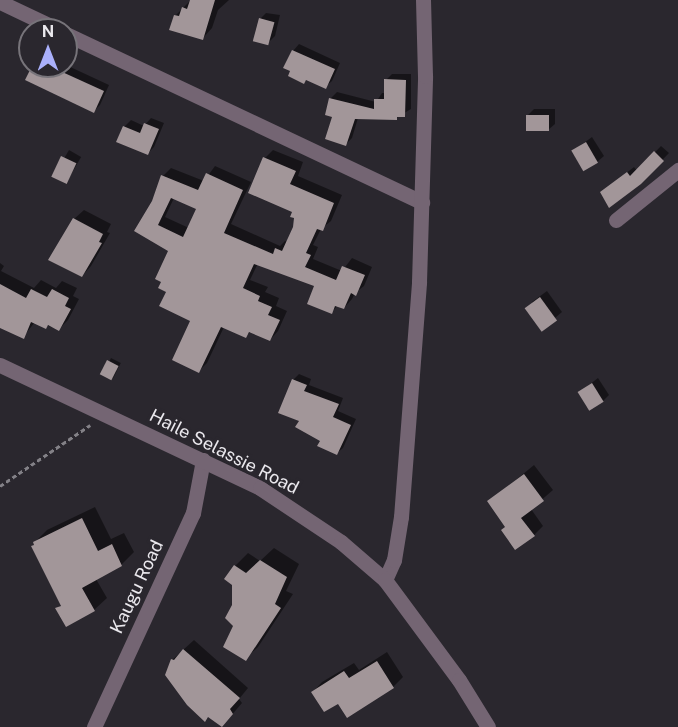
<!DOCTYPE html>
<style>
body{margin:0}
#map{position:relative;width:678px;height:727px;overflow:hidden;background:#2a272e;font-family:"Public Sans",sans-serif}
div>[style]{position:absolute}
.shadow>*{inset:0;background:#0007;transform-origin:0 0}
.building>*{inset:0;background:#a29699;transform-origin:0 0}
.path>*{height:3px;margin-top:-1.5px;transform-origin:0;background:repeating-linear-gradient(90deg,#838187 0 4.5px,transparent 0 7.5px)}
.minor>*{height:15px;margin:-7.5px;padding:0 7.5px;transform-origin:7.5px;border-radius:7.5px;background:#746573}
.tertiary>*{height:15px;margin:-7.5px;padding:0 7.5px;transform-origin:7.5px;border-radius:7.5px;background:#746573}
span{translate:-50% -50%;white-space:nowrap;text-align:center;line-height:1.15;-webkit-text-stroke:6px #2a272e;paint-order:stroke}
.street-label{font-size:18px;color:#eae8ed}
.north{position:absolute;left:18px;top:18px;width:60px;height:60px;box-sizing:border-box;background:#2a272e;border:2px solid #77747a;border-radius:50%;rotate:0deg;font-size:16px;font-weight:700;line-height:24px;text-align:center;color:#eae8ed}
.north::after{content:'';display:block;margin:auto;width:21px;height:27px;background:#aab0fb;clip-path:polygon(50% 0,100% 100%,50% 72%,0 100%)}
</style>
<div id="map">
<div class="shadow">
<i style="clip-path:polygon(191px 0,229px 0,218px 10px,212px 28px,203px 38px,175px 16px)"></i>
<i style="clip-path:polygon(266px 13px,280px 15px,275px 36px,269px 42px,260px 19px)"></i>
<i style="clip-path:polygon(299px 44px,340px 63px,332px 81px,325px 87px,307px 79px,304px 82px,293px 51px)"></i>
<i style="clip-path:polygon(66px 65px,109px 85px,100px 105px,94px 111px,34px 66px)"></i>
<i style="clip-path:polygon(392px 74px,411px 74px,411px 109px,396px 118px,358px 118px,352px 138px,346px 144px,334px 116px,327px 114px,331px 98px,337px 92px,376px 102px,382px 93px,385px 93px,386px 80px)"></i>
<i style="clip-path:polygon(534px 109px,555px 109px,555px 124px,548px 130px,527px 116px)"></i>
<i style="clip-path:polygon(151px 118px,164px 123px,154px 147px,148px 153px,124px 127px,131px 120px,144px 126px)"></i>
<i style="clip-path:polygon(592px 137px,604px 156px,597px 162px,573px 151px)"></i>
<i style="clip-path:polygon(661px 146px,669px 153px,640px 183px,602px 192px,634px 167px,637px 171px)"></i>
<i style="left:69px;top:150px;width:14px;height:31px;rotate:30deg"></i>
<i style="clip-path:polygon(evenodd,273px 150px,303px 162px,298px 176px,342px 195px,331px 221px,321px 229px,313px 245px,318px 247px,313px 259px,342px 271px,352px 258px,372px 267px,364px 286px,355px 293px,352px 299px,344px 308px,338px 305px,332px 312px,316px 285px,258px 263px,250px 280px,268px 287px,265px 292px,279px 298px,276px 306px,287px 311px,278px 331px,270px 340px,251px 331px,246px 336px,224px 327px,207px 363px,199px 371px,192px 321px,168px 292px,170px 250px,137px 231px,153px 201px,163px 176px,171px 168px,204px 181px,215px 166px,251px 182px,231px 224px,280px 246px,285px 241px,288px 242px,294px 227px,294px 211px,265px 158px,273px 150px,174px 198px,198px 209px,189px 228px,165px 217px,174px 198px)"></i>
<i style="clip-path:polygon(84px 210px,111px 224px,107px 232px,110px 233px,91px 266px,82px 276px,74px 219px)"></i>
<i style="clip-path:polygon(0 263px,4px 266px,1px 271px,34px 288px,41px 280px,56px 288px,62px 281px,77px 288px,73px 296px,79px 299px,68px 320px,59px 329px,35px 322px,23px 337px,0 312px)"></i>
<i style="clip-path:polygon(547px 291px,562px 312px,542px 329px,532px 302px)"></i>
<i style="left:111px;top:358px;width:11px;height:17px;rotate:27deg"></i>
<i style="clip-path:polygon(299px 374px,311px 379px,309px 385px,343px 398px,338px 411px,356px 419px,343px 448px,337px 453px,301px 420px,293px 380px)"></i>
<i style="clip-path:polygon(598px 378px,609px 395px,603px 401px,580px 392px)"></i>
<i style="clip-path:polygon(534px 465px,553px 490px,531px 509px,543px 526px,534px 535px,507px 526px,489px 502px)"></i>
<i style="clip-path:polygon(95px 507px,111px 539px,124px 533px,134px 552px,121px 565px,96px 579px,107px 598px,94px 610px,57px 609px,62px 604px,35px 542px,47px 530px)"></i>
<i style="clip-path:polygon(274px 548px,299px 564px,286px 591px,293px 594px,258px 647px,245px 659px,235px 625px,235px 566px,248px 553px,260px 561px)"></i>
<i style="clip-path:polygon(194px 640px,248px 688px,239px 699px,242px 703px,230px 717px,172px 660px)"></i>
<i style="clip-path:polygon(387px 652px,403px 677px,393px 687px,347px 715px,339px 702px,313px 692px,322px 682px,354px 663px,359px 670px)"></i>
</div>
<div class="building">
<i style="clip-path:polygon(190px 0,215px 0,203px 40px,169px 30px,174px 15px,179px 16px,182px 7px,187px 9px)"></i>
<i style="left:259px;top:18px;width:16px;height:24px;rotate:15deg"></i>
<i style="clip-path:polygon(292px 50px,335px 69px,326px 89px,306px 80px,304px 84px,288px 76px,290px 71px,283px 68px)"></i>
<i style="clip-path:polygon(32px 66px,49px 66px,104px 91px,94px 113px,25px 80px)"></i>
<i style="clip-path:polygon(384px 79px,406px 80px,405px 117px,397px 117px,397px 120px,355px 119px,346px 146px,325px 139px,332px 117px,325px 115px,329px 98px,374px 109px,374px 99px,384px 99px)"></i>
<i style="left:526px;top:115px;width:23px;height:16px"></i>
<i style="clip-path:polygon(144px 123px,159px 129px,148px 155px,116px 142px,123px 126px,140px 133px)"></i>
<i style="left:586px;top:142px;width:24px;height:17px;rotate:60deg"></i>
<i style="clip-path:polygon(654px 151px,664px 161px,641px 184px,609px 208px,600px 192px,627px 172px,630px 176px)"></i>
<i style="left:61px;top:156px;width:17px;height:23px;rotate:25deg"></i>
<i style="clip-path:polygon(evenodd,263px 157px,296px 171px,290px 184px,334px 203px,323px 231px,317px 229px,306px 253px,311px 255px,305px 267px,336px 280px,342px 266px,365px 275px,356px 296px,351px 293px,344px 309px,335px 306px,332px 314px,307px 304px,314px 286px,254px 264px,243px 288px,260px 296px,258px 301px,272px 307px,268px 315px,280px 320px,270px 341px,249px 332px,246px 338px,221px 327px,199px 373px,172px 360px,190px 321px,159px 306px,166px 292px,158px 288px,161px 282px,155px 279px,168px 251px,134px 231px,152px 201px,161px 175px,198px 190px,206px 173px,243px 190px,224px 233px,273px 254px,275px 248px,282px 251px,293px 227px,294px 218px,290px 217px,292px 212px,248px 193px,263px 157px,171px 198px,196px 209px,183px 237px,158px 225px,171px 198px)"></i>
<i style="clip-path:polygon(73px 218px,103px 234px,99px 242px,102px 243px,82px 277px,48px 260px)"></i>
<i style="clip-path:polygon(0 284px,26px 298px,31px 289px,47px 297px,52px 289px,69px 298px,65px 306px,71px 309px,59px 331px,48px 325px,46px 329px,31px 322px,24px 339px,0 328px)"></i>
<i style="left:540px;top:297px;width:29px;height:19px;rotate:54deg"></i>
<i style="left:107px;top:360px;width:13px;height:16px;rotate:27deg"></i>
<i style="clip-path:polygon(292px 379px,307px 385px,304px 391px,339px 404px,333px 417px,351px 425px,337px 455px,317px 446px,320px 441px,295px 427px,299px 421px,278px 413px)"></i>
<i style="left:592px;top:383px;width:22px;height:17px;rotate:58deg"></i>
<i style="clip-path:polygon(524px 474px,544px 501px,521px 518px,535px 536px,515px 550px,501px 530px,505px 527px,487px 501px)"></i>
<i style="clip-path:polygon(82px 518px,98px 551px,112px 544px,122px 566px,82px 588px,95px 611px,66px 627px,55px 608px,61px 606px,31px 546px,34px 545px,33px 542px)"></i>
<i style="clip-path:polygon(260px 560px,287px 577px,275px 604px,281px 608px,246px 661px,223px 647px,233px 626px,225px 618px,232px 605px,232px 585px,224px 579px,234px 565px,246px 573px)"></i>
<i style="clip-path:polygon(183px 649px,240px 698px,230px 709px,233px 714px,222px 727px,208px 717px,205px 722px,187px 705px,165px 675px,171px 659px,174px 660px)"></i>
<i style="clip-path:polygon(377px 661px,394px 688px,347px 718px,338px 704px,324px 712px,311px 692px,344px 671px,349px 678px)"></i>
</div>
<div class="path">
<i style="left:0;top:486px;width:109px;rotate:-34.1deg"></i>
</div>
<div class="minor">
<i style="left:0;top:2px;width:65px;rotate:25.4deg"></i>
<i style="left:66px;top:34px;width:394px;rotate:25.3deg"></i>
<i style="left:616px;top:220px;width:80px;rotate:-38.9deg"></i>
<i style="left:385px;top:580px;width:22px;rotate:-66deg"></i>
<i style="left:394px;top:560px;width:44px;rotate:-80.8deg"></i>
<i style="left:401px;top:517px;width:236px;rotate:-85.6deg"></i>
<i style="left:419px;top:282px;width:206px;rotate:-88.3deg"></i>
<i style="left:425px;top:76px;width:76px;rotate:-91.5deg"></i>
<i style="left:94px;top:727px;width:236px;rotate:-65.2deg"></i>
<i style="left:193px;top:513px;width:54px;rotate:-79.3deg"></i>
</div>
<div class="tertiary">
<i style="left:0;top:365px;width:288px;rotate:25.3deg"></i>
<i style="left:260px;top:488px;width:97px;rotate:33.7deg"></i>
<i style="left:341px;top:542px;width:58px;rotate:40.8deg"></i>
<i style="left:385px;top:580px;width:124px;rotate:53.5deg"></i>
<i style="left:459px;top:680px;width:55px;rotate:58.3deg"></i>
</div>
<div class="street-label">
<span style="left:224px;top:452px;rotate:27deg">Haile Selassie Road</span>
<span style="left:137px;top:587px;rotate:-65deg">Kaugu Road</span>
</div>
<div class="north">N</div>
</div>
